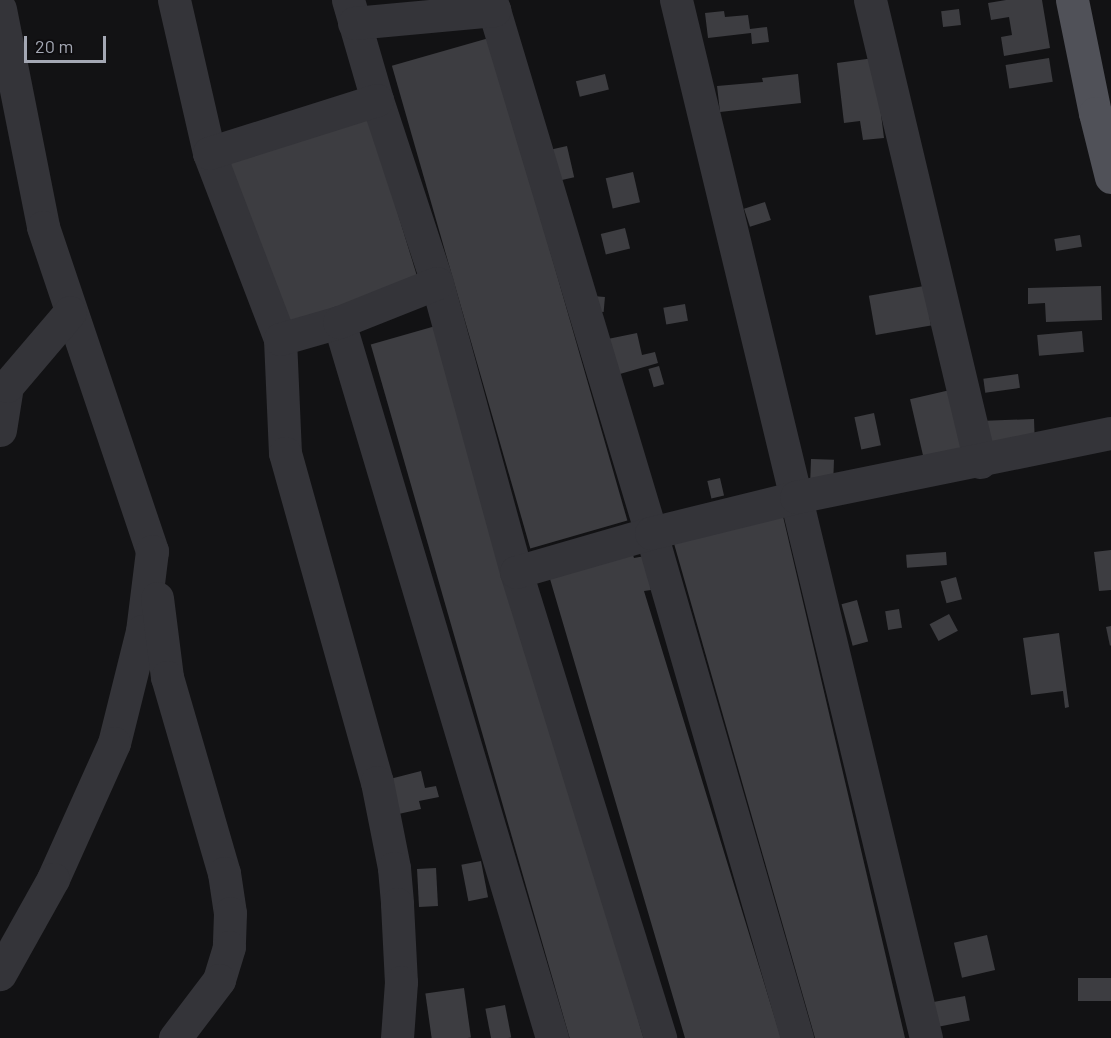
<!DOCTYPE html>
<style>
body{margin:0}
#map{position:relative;width:1111px;height:1038px;overflow:hidden;background:#121214;font-family:Barlow,sans-serif}
div>[style]{position:absolute}
.building>*{inset:0;background:#3d3d41;transform-origin:0 0}
.minor>*{height:33px;margin:-16.5px;padding:0 16.5px;transform-origin:16.5px;border-radius:16.5px;background:#343439}
.major>*{height:33px;margin:-16.5px;padding:0 16.5px;transform-origin:16.5px;border-radius:16.5px;background:#505158}
span{translate:-50% -50%;white-space:nowrap;text-align:center;line-height:1.15;-webkit-text-stroke:6px #0e0d0f;paint-order:stroke}
.scale{position:absolute;left:24px;top:36px;width:82px;height:27px;box-sizing:border-box;border:3px solid #a4a8b4;border-top:0;padding-left:8px;font-size:18px;line-height:21px;white-space:nowrap;color:#a4a8b4;-webkit-text-stroke:4px #0e0d0f;paint-order:stroke}
</style>
<div id="map">
<div class="building">
<i style="clip-path:polygon(1006px 0,1042px 0,1050px 48px,1004px 56px,1001px 37px,1012px 35px,1009px 17px,991px 20px,988px 3px)"></i>
<i style="left:959px;top:9px;width:16px;height:18px;rotate:83deg"></i>
<i style="clip-path:polygon(724px 11px,725px 17px,748px 15px,750px 29px,767px 27px,769px 42px,752px 44px,751px 33px,708px 38px,705px 13px)"></i>
<i style="left:489px;top:38px;width:502px;height:101px;rotate:74deg"></i>
<i style="clip-path:polygon(874px 58px,884px 138px,863px 140px,860px 121px,844px 123px,837px 63px)"></i>
<i style="left:1049px;top:58px;width:24px;height:44px;rotate:81deg"></i>
<i style="left:605px;top:74px;width:16px;height:30px;rotate:76deg"></i>
<i style="clip-path:polygon(798px 74px,801px 103px,720px 112px,717px 86px,763px 82px,762px 78px)"></i>
<i style="left:369px;top:119px;width:171px;height:152px;rotate:73deg"></i>
<i style="left:567px;top:146px;width:32px;height:16px;rotate:77deg"></i>
<i style="left:633px;top:172px;width:31px;height:28px;rotate:77deg"></i>
<i style="left:765px;top:202px;width:19px;height:22px;rotate:72deg"></i>
<i style="left:625px;top:228px;width:21px;height:25px;rotate:76deg"></i>
<i style="left:1080px;top:235px;width:12px;height:26px;rotate:81deg"></i>
<i style="left:924px;top:286px;width:40px;height:56px;rotate:80deg"></i>
<i style="clip-path:polygon(1101px 286px,1102px 320px,1046px 322px,1045px 303px,1028px 304px,1028px 288px)"></i>
<i style="left:593px;top:296px;width:12px;height:15px;rotate:5deg"></i>
<i style="left:685px;top:304px;width:17px;height:22px;rotate:80deg"></i>
<i style="left:439px;top:325px;width:742px;height:71px;rotate:74deg"></i>
<i style="left:1082px;top:331px;width:21px;height:45px;rotate:85deg"></i>
<i style="clip-path:polygon(637px 333px,642px 355px,655px 352px,658px 363px,606px 378px,598px 341px)"></i>
<i style="left:659px;top:366px;width:19px;height:11px;rotate:74deg"></i>
<i style="left:1018px;top:374px;width:14px;height:35px;rotate:82deg"></i>
<i style="left:950px;top:390px;width:59px;height:41px;rotate:77deg"></i>
<i style="left:874px;top:413px;width:33px;height:20px;rotate:78deg"></i>
<i style="left:1034px;top:419px;width:23px;height:48px;rotate:88deg"></i>
<i style="left:811px;top:459px;width:23px;height:22px;rotate:2deg"></i>
<i style="left:720px;top:478px;width:18px;height:13px;rotate:77deg"></i>
<i style="clip-path:polygon(782px 512px,905px 1038px,815px 1038px,673px 540px)"></i>
<i style="clip-path:polygon(1111px 550px,1111px 590px,1099px 591px,1094px 552px)"></i>
<i style="left:946px;top:552px;width:13px;height:40px;rotate:86deg"></i>
<i style="clip-path:polygon(633px 555px,634px 558px,645px 556px,651px 590px,644px 591px,781px 1038px,685px 1038px,550px 579px)"></i>
<i style="left:956px;top:577px;width:23px;height:16px;rotate:75deg"></i>
<i style="left:857px;top:600px;width:43px;height:16px;rotate:75deg"></i>
<i style="left:899px;top:609px;width:19px;height:14px;rotate:81deg"></i>
<i style="left:949px;top:614px;width:19px;height:22px;rotate:62deg"></i>
<i style="clip-path:polygon(1111px 626px,1111px 645px,1110px 646px,1106px 627px)"></i>
<i style="clip-path:polygon(1059px 633px,1069px 707px,1065px 708px,1063px 691px,1031px 695px,1023px 638px)"></i>
<i style="clip-path:polygon(421px 771px,425px 788px,436px 786px,439px 797px,419px 801px,421px 809px,394px 815px,386px 780px)"></i>
<i style="left:481px;top:861px;width:37px;height:20px;rotate:79deg"></i>
<i style="left:436px;top:868px;width:38px;height:19px;rotate:87deg"></i>
<i style="left:987px;top:935px;width:36px;height:34px;rotate:77deg"></i>
<i style="left:1078px;top:978px;width:33px;height:23px"></i>
<i style="left:464px;top:988px;width:50px;height:39px;rotate:82deg"></i>
<i style="left:965px;top:996px;width:25px;height:32px;rotate:79deg"></i>
<i style="left:505px;top:1005px;width:33px;height:20px;rotate:79deg"></i>
</div>
<div class="minor">
<i style="left:174px;top:0;width:157px;rotate:77.1deg"></i>
<i style="left:209px;top:153px;width:199px;rotate:69.1deg"></i>
<i style="left:280px;top:339px;width:114px;rotate:87.5deg"></i>
<i style="left:285px;top:453px;width:342px;rotate:74.4deg"></i>
<i style="left:377px;top:782px;width:88px;rotate:78.8deg"></i>
<i style="left:394px;top:868px;width:36px;rotate:85deg"></i>
<i style="left:397px;top:904px;width:78px;rotate:87.1deg"></i>
<i style="left:401px;top:982px;width:56px;rotate:94.1deg"></i>
<i style="left:348px;top:0;width:104px;rotate:73.8deg"></i>
<i style="left:377px;top:100px;width:193px;rotate:71.8deg"></i>
<i style="left:437px;top:283px;width:300px;rotate:74.7deg"></i>
<i style="left:516px;top:572px;width:488px;rotate:72.8deg"></i>
<i style="left:491px;top:0;width:556px;rotate:73.29deg"></i>
<i style="left:651px;top:533px;width:526px;rotate:73.87deg"></i>
<i style="left:676px;top:0;width:1068px;rotate:76.46deg"></i>
<i style="left:870px;top:0;width:475px;rotate:76.6deg"></i>
<i style="left:0;top:9px;width:222px;rotate:78.8deg"></i>
<i style="left:43px;top:227px;width:342px;rotate:71.4deg"></i>
<i style="left:152px;top:551px;width:81px;rotate:97.1deg"></i>
<i style="left:142px;top:631px;width:115px;rotate:104deg"></i>
<i style="left:114px;top:743px;width:149px;rotate:114.2deg"></i>
<i style="left:53px;top:879px;width:109px;rotate:119.2deg"></i>
<i style="left:354px;top:23px;width:141px;rotate:-5.3deg"></i>
<i style="left:209px;top:153px;width:176px;rotate:-17.5deg"></i>
<i style="left:339px;top:322px;width:747px;rotate:73.43deg"></i>
<i style="left:280px;top:339px;width:61px;rotate:-16.1deg"></i>
<i style="left:339px;top:322px;width:105px;rotate:-21.7deg"></i>
<i style="left:0;top:430px;width:45px;rotate:-81deg"></i>
<i style="left:7px;top:386px;width:97px;rotate:-49.6deg"></i>
<i style="left:516px;top:572px;width:141px;rotate:-16.1deg"></i>
<i style="left:651px;top:533px;width:149px;rotate:-13.9deg"></i>
<i style="left:796px;top:497px;width:321px;rotate:-11.5deg"></i>
<i style="left:157px;top:598px;width:80px;rotate:82.8deg"></i>
<i style="left:167px;top:677px;width:204px;rotate:73.8deg"></i>
<i style="left:224px;top:873px;width:40px;rotate:81.5deg"></i>
<i style="left:230px;top:913px;width:34px;rotate:92deg"></i>
<i style="left:229px;top:947px;width:34px;rotate:107deg"></i>
<i style="left:219px;top:980px;width:73px;rotate:127.2deg"></i>
</div>
<div class="major">
<i style="left:1072px;top:0;width:115px;rotate:78.5deg"></i>
<i style="left:1095px;top:113px;width:66px;rotate:76deg"></i>
</div>
<div class="scale">20 m</div>
</div>
